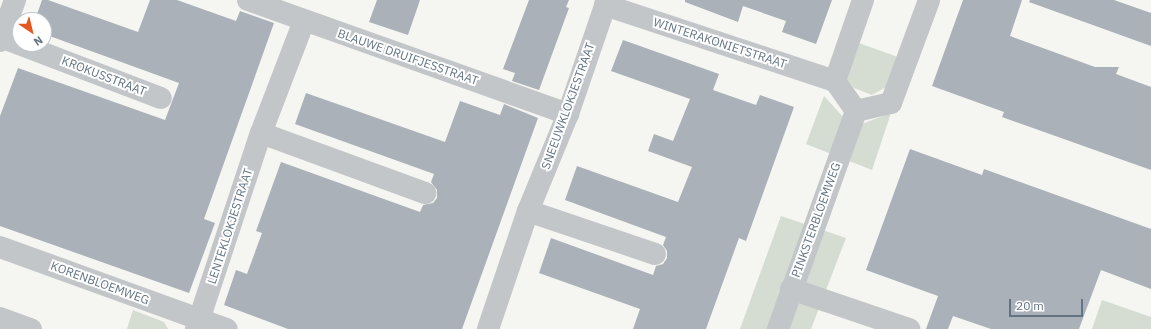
<!DOCTYPE html>
<style>
body{margin:0}
#map{position:relative;width:1151px;height:329px;overflow:hidden;background:#f5f5f1;font-family:"IBM Plex Sans",sans-serif}
div>[style]{position:absolute}
.green>*{inset:0;background:#d5dcd2}
.building>*{inset:0;background:#aab1b8}
.minor>*{height:22px;margin:-11px;padding:0 11px;transform-origin:11px;border-radius:11px;background:#c2c6c9}
span{translate:-50% -50%;white-space:nowrap;text-align:center;line-height:1.15;-webkit-text-stroke:4px #fff;paint-order:stroke}
.street-label{font-size:12px;color:#637383}
.north{position:absolute;left:12px;top:12px;width:40px;height:40px;box-sizing:border-box;background:#fff;border:1px solid #c1c7cd;border-radius:50%;rotate:145deg;font-size:11px;font-weight:700;line-height:16px;text-align:center;color:#637383}
.north::after{content:'';display:block;margin:auto;width:14px;height:18px;background:#e55620;clip-path:polygon(50% 0,100% 100%,50% 72%,0 100%)}
.scale{position:absolute;left:1009px;top:299px;width:74px;height:18px;box-sizing:border-box;border:2px solid #637383;border-top:0;padding-left:5px;font-size:12px;line-height:14px;white-space:nowrap;color:#637383;-webkit-text-stroke:3px #fff;paint-order:stroke}
</style>
<div id="map">
<div class="green">
<i style="clip-path:polygon(856px 42px,898px 57px,886px 87px,872px 95px,854px 88px,845px 77px)"></i>
<i style="clip-path:polygon(824px 96px,845px 119px,859px 125px,891px 113px,872px 170px,806px 144px)"></i>
<i style="clip-path:polygon(781px 216px,846px 238px,811px 329px,740px 329px)"></i>
<i style="clip-path:polygon(1102px 300px,1151px 317px,1151px 329px,1092px 329px)"></i>
<i style="clip-path:polygon(133px 310px,164px 322px,168px 329px,127px 329px)"></i>
</div>
<div class="building">
<i style="clip-path:polygon(42px 0,48px 0,138px 32px,150px 0,177px 0,236px 21px,240px 11px,274px 23px,204px 219px,215px 223px,189px 293px,0 226px,0 116px,18px 68px,165px 120px,179px 83px,44px 34px,44px 20px,35px 20px)"></i>
<i style="clip-path:polygon(377px 0,420px 0,408px 35px,369px 22px)"></i>
<i style="clip-path:polygon(529px 0,569px 0,566px 7px,569px 8px,539px 90px,512px 81px,515px 73px,503px 69px)"></i>
<i style="clip-path:polygon(685px 0,832px 0,816px 44px,782px 32px,786px 21px,743px 6px,738px 22px,685px 2px)"></i>
<i style="clip-path:polygon(963px 0,1022px 0,1010px 36px,1095px 67px,1119px 67px,1116px 74px,1151px 87px,1151px 170px,1002px 117px,1004px 112px,932px 86px)"></i>
<i style="clip-path:polygon(1030px 0,1114px 0,1151px 13px,1151px 46px,1029px 2px)"></i>
<i style="clip-path:polygon(623px 40px,719px 74px,713px 90px,756px 105px,760px 95px,794px 107px,746px 241px,739px 238px,706px 329px,633px 329px,640px 309px,539px 273px,551px 238px,653px 275px,656px 266px,663px 264px,667px 258px,667px 251px,663px 245px,666px 237px,565px 200px,577px 166px,678px 202px,692px 167px,648px 151px,654px 134px,673px 141px,690px 99px,611px 71px)"></i>
<i style="clip-path:polygon(306px 93px,445px 142px,460px 101px,500px 115px,504px 104px,538px 118px,462px 329px,288px 329px,224px 305px,236px 270px,247px 274px,262px 233px,256px 231px,281px 162px,420px 212px,423px 205px,433px 203px,437px 198px,437px 190px,431px 182px,434px 174px,295px 124px)"></i>
<i style="clip-path:polygon(910px 149px,982px 175px,984px 169px,1151px 229px,1151px 289px,1101px 270px,1079px 329px,991px 329px,953px 316px,948px 329px,926px 329px,938px 296px,866px 270px)"></i>
</div>
<div class="minor">
<i style="left:248px;top:0;width:340px;rotate:19.6deg"></i>
<i style="left:605px;top:5px;width:242px;rotate:18.3deg"></i>
<i style="left:1px;top:37px;width:171px;rotate:20.9deg"></i>
<i style="left:0;top:41px;width:44px;rotate:-69.9deg"></i>
<i style="left:835px;top:81px;width:37px;rotate:55deg"></i>
<i style="left:856px;top:111px;width:36px;rotate:-13deg"></i>
<i style="left:891px;top:103px;width:110px;rotate:-69.7deg"></i>
<i style="left:835px;top:81px;width:86px;rotate:-70.9deg"></i>
<i style="left:261px;top:133px;width:175px;rotate:20.1deg"></i>
<i style="left:528px;top:211px;width:134px;rotate:18.7deg"></i>
<i style="left:0;top:247px;width:241px;rotate:19.9deg"></i>
<i style="left:791px;top:289px;width:125px;rotate:18.7deg"></i>
<i style="left:0;top:318px;width:33px;rotate:20deg"></i>
<i style="left:196px;top:329px;width:206px;rotate:-71.7deg"></i>
<i style="left:261px;top:133px;width:120px;rotate:-69deg"></i>
<i style="left:488px;top:329px;width:125px;rotate:-71.3deg"></i>
<i style="left:528px;top:211px;width:105px;rotate:-67.6deg"></i>
<i style="left:568px;top:114px;width:120px;rotate:-71.1deg"></i>
<i style="left:778px;top:329px;width:232px;rotate:-70.3deg"></i>
</div>
<div class="street-label">
<span style="left:720px;top:43px;rotate:18deg">WINTERAKONIETSTRAAT</span>
<span style="left:408px;top:57px;rotate:19deg">BLAUWE DRUIFJESSTRAAT</span>
<span style="left:104px;top:76px;rotate:21deg">KROKUSSTRAAT</span>
<span style="left:568px;top:106px;rotate:-70deg">SNEEUWKLOKJESTRAAT</span>
<span style="left:816px;top:220px;rotate:-70deg">PINKSTERBLOEMWEG</span>
<span style="left:230px;top:226px;rotate:-72deg">LENTEKLOKJESTRAAT</span>
<span style="left:100px;top:283px;rotate:20deg">KORENBLOEMWEG</span>
</div>
<div class="north">N</div>
<div class="scale">20 m</div>
</div>
